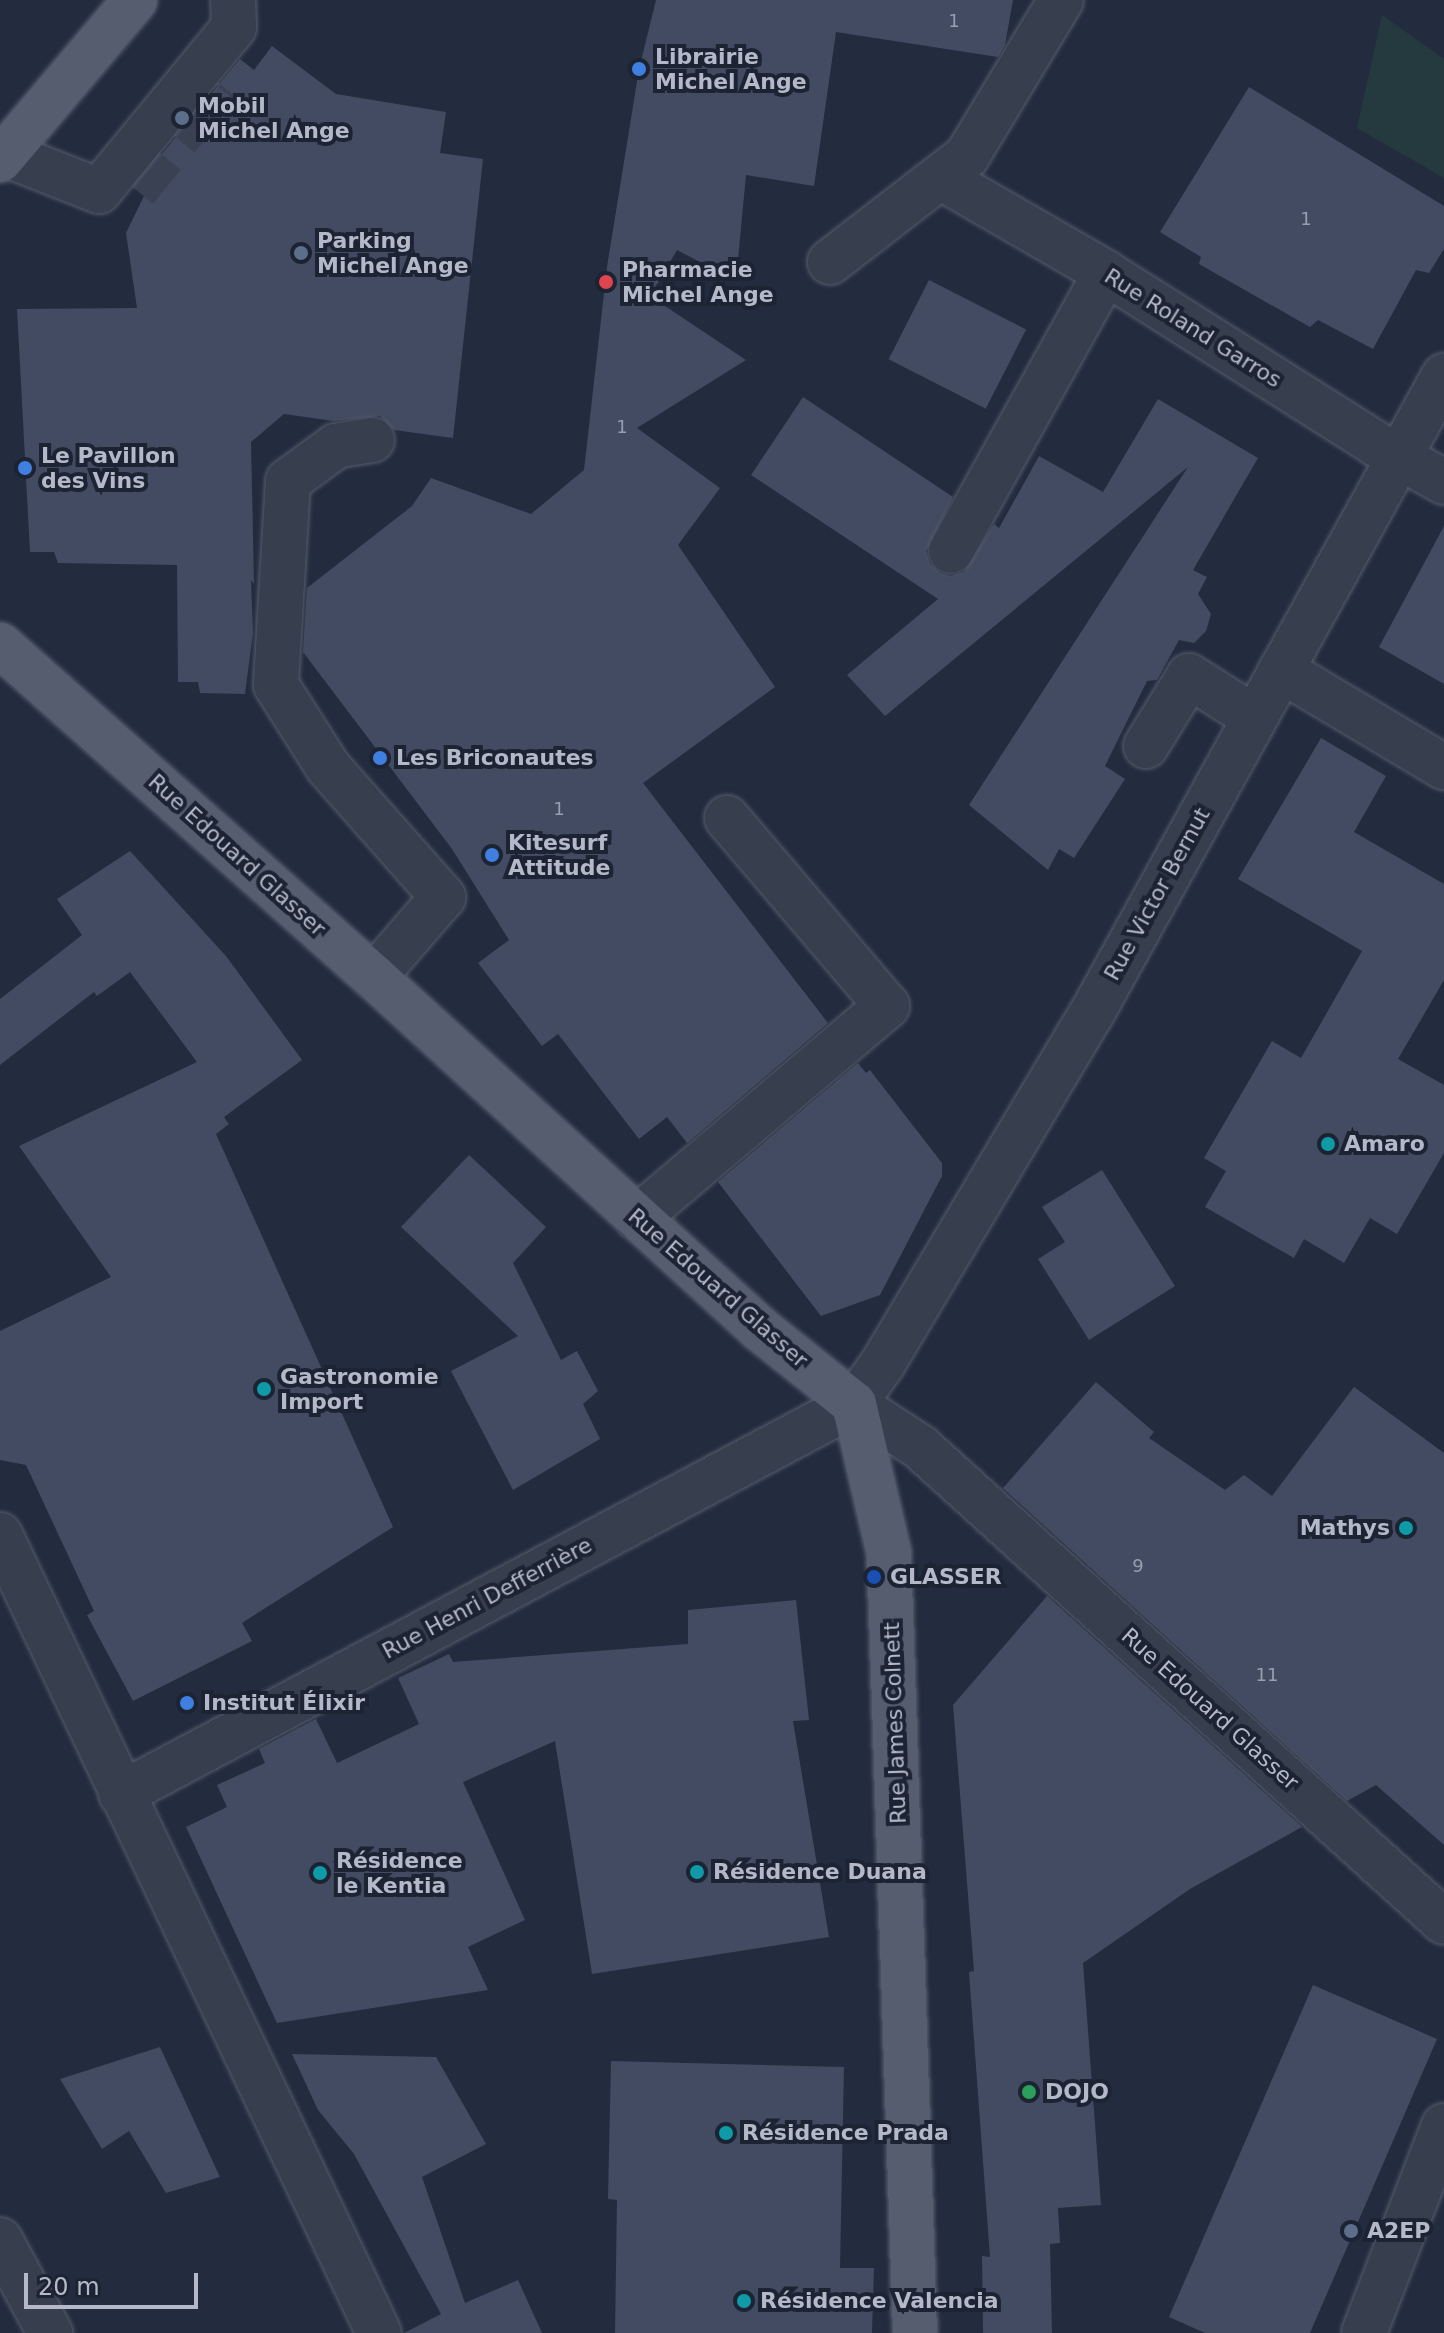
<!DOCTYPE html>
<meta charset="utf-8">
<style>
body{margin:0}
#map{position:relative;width:1444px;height:2333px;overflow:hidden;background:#232c3e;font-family:"DejaVu Sans",sans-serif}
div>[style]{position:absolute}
.green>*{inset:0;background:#253a3f}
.building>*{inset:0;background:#424b61;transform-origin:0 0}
.minor-tunnel>*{height:44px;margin-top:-22px;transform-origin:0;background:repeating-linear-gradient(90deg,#394153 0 44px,transparent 0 66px)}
.roads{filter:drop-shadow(0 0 2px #555c6c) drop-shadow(0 0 2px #555c6c)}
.minor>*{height:44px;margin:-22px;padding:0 22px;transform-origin:22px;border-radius:22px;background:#373e4e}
.major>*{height:44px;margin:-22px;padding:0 22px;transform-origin:22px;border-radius:22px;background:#555d6e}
.dots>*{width:22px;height:22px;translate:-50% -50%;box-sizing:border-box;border:4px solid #1c2333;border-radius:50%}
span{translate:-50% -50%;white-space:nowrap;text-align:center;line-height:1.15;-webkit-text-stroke:8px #1c2333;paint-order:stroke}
.number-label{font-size:18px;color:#979eaf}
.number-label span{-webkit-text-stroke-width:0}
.poi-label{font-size:22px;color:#b3b9c9;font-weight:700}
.left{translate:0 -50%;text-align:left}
.right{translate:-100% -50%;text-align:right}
.street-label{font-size:22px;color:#b3b9c9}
.scale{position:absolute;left:24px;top:2273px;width:174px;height:36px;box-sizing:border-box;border:4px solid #b3b9c9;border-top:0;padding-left:10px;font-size:24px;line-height:28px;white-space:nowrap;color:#b3b9c9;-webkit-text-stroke:6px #1c2333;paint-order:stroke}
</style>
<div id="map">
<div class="green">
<i style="clip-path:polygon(1382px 15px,1444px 59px,1444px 178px,1357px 128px)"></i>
</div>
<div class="building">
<i style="clip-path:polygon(656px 0,1013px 0,1005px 45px,998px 57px,836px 32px,814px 186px,746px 175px,736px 281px,677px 250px,650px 296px,746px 360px,637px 428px,720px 488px,678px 545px,775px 687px,643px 783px,828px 1023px,687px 1143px,667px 1117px,639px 1139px,558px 1034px,542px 1046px,478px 963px,509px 940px,452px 849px,303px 652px,307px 588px,412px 506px,431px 478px,531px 514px,584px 470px,607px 267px,639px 69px)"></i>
<i style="clip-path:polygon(272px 46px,336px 94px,446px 112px,440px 153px,483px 159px,453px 438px,394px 430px,380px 416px,334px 421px,284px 414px,251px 442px,254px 584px,251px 580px,253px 633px,245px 694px,200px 693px,198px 682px,178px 682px,177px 565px,58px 563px,54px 552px,30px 552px,17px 309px,137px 308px,126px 233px,145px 194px,136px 186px,240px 59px,254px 70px)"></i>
<i style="clip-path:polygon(1249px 87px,1444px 206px,1444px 249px,1429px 273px,1416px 270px,1373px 349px,1318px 320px,1310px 327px,1199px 264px,1201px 257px,1160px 232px)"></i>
<i style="left:929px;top:280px;width:109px;height:89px;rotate:27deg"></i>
<i style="clip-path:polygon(803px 397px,953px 497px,926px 551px,930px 564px,940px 573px,951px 576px,964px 572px,994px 524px,999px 528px,1039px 456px,1103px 492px,1158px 399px,1258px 458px,1193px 570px,1207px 577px,1198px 594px,1211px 614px,1206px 631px,1194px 643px,1179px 640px,1157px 680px,1147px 681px,1105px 766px,1125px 779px,1074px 858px,1059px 849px,1048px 870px,969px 805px,1188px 467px,885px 716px,847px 675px,938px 599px,751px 475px)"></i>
<i style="clip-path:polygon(1444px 526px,1444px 684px,1379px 647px)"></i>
<i style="clip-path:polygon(1321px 738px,1386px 776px,1354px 832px,1444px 884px,1444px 980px,1398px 1059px,1444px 1085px,1444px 1153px,1397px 1234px,1370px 1218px,1344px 1263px,1304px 1239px,1294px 1258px,1205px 1207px,1226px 1171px,1204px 1158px,1272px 1041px,1301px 1058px,1362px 951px,1238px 879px)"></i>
<i style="clip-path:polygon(130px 851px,226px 956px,302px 1060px,224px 1117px,229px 1124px,216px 1134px,393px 1527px,242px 1623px,252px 1641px,133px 1701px,87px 1615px,94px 1611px,26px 1465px,0 1460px,0 1331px,111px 1277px,19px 1146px,197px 1062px,130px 972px,97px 996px,94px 992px,0 1065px,0 999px,82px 935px,57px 899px)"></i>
<i style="clip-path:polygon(858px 1063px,866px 1073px,870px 1070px,942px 1163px,942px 1176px,880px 1295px,821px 1316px,718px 1182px)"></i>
<i style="clip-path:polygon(469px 1155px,546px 1227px,513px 1263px,561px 1360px,577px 1351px,598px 1391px,583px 1404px,600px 1439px,513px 1490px,451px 1371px,518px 1336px,401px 1227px)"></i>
<i style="clip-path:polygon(1102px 1170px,1175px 1286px,1089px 1340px,1038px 1259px,1065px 1242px,1042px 1207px)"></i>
<i style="clip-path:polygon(1096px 1382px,1154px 1432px,1149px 1438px,1225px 1490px,1244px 1475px,1272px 1496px,1354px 1387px,1444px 1453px,1444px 1845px,1376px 1785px,1347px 1801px,1003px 1488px)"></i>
<i style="clip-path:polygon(1047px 1596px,1302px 1827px,1190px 1889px,1083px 1963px,1101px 2205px,1058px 2208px,1060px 2243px,1050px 2244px,1052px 2333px,983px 2333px,982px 2256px,990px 2257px,969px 1972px,974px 1971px,953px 1705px)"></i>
<i style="clip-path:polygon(796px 1600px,809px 1720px,793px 1721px,829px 1937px,592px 1974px,555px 1741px,463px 1782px,525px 1920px,468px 1947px,488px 1990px,277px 2023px,186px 1827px,227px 1807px,217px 1785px,265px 1763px,259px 1749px,316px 1719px,337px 1763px,419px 1724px,398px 1678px,449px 1654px,453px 1662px,688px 1644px,688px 1610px)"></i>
<i style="clip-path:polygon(1313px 1985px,1437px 2039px,1310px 2333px,1205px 2333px,1169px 2317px)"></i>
<i style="clip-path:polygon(160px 2047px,220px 2177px,166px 2193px,129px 2131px,102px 2149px,60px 2079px)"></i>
<i style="clip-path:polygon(292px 2054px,436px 2057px,486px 2144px,422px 2177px,465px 2303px,518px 2280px,542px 2333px,404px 2333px,441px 2314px,354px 2154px,318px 2110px)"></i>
<i style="clip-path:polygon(611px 2061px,844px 2067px,840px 2268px,874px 2268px,872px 2333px,615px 2333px,617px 2200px,608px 2199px)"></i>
</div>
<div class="minor-tunnel">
<i style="left:136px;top:190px;width:135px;rotate:-51deg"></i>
</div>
<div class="roads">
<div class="minor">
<i style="left:5px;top:154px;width:101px;rotate:21.5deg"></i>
<i style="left:99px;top:191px;width:212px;rotate:-50.5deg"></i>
<i style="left:234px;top:27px;width:27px;rotate:-92deg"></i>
<i style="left:940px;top:177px;width:192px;rotate:30deg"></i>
<i style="left:1106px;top:273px;width:320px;rotate:32.3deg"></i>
<i style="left:1376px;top:444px;width:78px;rotate:29.2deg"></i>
<i style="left:830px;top:262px;width:173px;rotate:-37.7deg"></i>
<i style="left:967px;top:156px;width:182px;rotate:-58.9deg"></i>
<i style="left:372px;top:440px;width:36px;rotate:171deg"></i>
<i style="left:336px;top:446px;width:59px;rotate:143.9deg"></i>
<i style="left:288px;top:481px;width:204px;rotate:93.4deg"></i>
<i style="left:276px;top:685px;width:97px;rotate:57.6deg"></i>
<i style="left:328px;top:767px;width:174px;rotate:48.5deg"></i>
<i style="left:443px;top:897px;width:106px;rotate:130.8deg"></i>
<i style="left:951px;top:551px;width:318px;rotate:-60.9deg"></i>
<i style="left:1281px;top:670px;width:190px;rotate:30.8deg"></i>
<i style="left:1146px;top:746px;width:82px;rotate:-58.4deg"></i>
<i style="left:1189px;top:676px;width:78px;rotate:32.5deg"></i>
<i style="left:637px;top:1218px;width:328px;rotate:-40.3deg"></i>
<i style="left:887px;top:1006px;width:247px;rotate:-130.4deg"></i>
<i style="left:854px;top:1404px;width:79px;rotate:33.1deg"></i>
<i style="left:920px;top:1447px;width:707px;rotate:42.19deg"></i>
<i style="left:0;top:1535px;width:883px;rotate:64.6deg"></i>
<i style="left:121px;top:1794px;width:830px;rotate:-28.02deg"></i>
<i style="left:854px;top:1404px;width:50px;rotate:-54.7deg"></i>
<i style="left:883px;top:1363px;width:408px;rotate:-59.2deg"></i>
<i style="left:1092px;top:1013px;width:728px;rotate:-61.08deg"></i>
<i style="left:0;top:2240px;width:106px;rotate:61.7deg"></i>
<i style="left:1364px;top:2333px;width:222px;rotate:-68.9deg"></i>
</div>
<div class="major">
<i style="left:0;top:160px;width:209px;rotate:-49.8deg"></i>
<i style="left:0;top:645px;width:500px;rotate:41.6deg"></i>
<i style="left:374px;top:977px;width:522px;rotate:42.36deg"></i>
<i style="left:760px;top:1329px;width:120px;rotate:38.6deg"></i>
<i style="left:854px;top:1404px;width:153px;rotate:76.8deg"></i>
<i style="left:889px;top:1553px;width:780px;rotate:88.09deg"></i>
</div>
</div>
<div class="dots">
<i style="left:639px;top:69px;background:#3f7fe0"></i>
<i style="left:182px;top:118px;background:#5c6f8a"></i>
<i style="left:301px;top:253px;background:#5c6f8a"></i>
<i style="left:606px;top:282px;background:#e0444e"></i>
<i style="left:25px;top:468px;background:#3f7fe0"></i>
<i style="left:380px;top:758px;background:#3f7fe0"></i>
<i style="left:492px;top:855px;background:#3f7fe0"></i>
<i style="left:1328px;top:1144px;background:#0f9aa8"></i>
<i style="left:264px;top:1389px;background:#0f9aa8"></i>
<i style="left:1406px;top:1528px;background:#0f9aa8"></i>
<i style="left:874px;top:1577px;background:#1a4fb4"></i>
<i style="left:187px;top:1703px;background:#3f7fe0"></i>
<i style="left:697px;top:1872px;background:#0f9aa8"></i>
<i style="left:320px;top:1873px;background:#0f9aa8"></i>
<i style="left:1029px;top:2092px;background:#2e9e5b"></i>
<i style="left:726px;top:2133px;background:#0f9aa8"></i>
<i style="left:1351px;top:2231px;background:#5c6f8a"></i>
<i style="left:744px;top:2301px;background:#0f9aa8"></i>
</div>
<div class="number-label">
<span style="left:954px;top:21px">1</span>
<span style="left:1306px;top:219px">1</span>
<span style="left:622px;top:427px">1</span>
<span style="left:559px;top:809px">1</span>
<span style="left:1138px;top:1566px">9</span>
<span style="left:1267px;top:1675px">11</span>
</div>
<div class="poi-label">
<span class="left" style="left:655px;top:69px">Librairie<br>Michel Ange</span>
<span class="left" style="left:198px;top:118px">Mobil<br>Michel Ange</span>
<span class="left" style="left:317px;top:253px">Parking<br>Michel Ange</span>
<span class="left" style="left:622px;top:282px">Pharmacie<br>Michel Ange</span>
<span class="left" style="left:41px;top:468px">Le Pavillon<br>des Vins</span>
<span class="left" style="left:396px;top:758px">Les Briconautes</span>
<span class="left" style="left:508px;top:855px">Kitesurf<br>Attitude</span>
<span class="left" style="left:1344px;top:1144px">Amaro</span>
<span class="left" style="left:280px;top:1389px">Gastronomie<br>Import</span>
<span class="right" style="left:1390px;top:1528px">Mathys</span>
<span class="left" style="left:890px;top:1577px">GLASSER</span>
<span class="left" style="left:203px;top:1703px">Institut Élixir</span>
<span class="left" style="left:336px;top:1873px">Résidence<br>le Kentia</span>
<span class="left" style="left:713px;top:1872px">Résidence Duana</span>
<span class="left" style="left:1045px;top:2092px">DOJO</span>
<span class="left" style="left:742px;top:2133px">Résidence Prada</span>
<span class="left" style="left:1367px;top:2231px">A2EP</span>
<span class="left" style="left:760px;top:2301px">Résidence Valencia</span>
</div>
<div class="street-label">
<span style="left:1193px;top:328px;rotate:32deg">Rue Roland Garros</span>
<span style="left:237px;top:855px;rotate:42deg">Rue Edouard Glasser</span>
<span style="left:1157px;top:894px;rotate:-61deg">Rue Victor Bernut</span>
<span style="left:718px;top:1288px;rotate:41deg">Rue Edouard Glasser</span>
<span style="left:487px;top:1598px;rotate:-28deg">Rue Henri Defferrière</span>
<span style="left:1210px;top:1709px;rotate:42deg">Rue Edouard Glasser</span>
<span style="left:895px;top:1723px;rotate:-92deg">Rue James Colnett</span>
</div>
<div class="scale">20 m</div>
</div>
